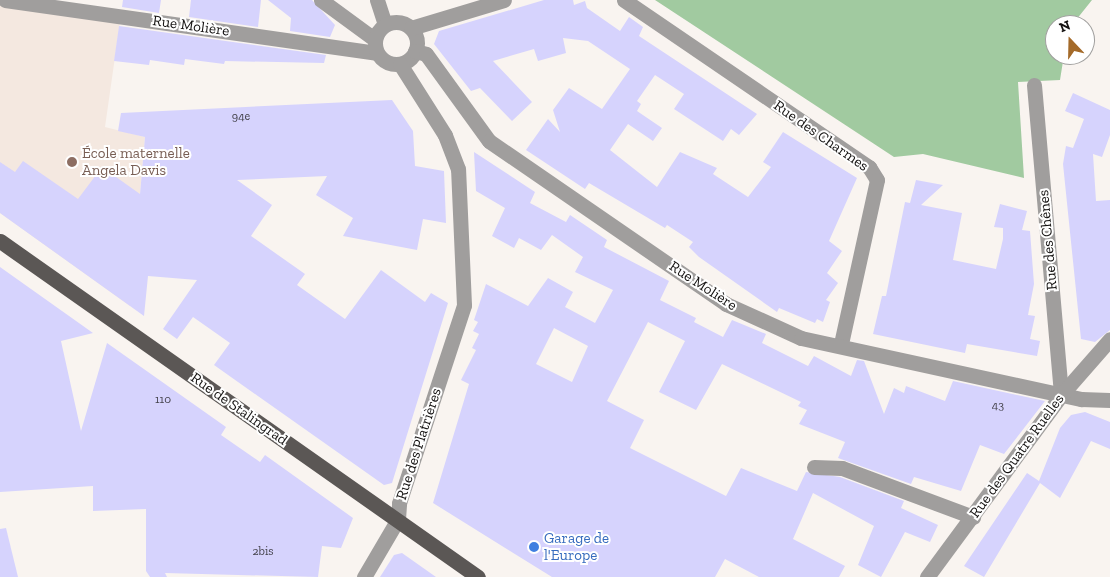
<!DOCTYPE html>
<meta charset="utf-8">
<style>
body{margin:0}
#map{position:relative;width:1110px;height:577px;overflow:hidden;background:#f9f4f0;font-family:"Zilla Slab",serif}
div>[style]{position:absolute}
.built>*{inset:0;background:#f4e8e0}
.forest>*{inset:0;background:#a1caa0}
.building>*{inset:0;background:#d6d3fd}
.minor>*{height:15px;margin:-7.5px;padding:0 7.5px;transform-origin:7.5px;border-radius:7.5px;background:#a09e9d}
.minor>.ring{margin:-7.5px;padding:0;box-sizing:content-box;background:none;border:15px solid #a09e9d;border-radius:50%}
.major>*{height:15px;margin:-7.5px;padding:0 7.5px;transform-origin:7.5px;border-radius:7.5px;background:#5b5755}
.dots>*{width:14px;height:14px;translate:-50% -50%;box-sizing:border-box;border:2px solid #fff;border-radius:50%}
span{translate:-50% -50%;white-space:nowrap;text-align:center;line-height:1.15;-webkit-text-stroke:4px #fff;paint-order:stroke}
.number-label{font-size:12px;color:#44424b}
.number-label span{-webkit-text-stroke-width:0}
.street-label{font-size:15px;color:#131110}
.education-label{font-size:15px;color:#785e54}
.left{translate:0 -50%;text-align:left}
.shop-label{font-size:15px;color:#366cbe}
.north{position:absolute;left:1045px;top:15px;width:50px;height:50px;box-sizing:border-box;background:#fff;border:1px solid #a1a09f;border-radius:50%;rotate:339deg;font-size:14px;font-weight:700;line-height:20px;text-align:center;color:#131110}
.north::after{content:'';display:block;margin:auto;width:18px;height:22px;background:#a46a29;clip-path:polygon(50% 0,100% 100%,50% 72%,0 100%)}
</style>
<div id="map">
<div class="built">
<i style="clip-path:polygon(0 5px,120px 22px,105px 127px,145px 137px,130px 306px,0 213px)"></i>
</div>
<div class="forest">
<i style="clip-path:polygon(655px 0,1092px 0,1072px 25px,1055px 25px,1055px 55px,1064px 55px,1060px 80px,1018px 82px,1024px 178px,923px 154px,894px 157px)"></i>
</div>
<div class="building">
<i style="clip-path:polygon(123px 0,161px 0,159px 13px,122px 7px)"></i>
<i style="clip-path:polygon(191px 0,261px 0,258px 27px,189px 17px)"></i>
<i style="clip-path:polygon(268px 0,312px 0,335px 25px,330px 37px,290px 31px,291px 18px)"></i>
<i style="clip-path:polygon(544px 0,573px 0,574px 5px,585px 1px,587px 8px,620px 31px,629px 17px,643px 27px,639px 36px,757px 114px,739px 135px,731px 129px,723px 141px,674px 109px,684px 94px,655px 75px,637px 101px,641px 104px,637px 111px,662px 128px,653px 141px,628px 124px,610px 150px,657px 187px,680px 152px,717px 168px,713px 174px,748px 197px,771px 167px,763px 162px,783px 132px,857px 178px,829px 241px,842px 251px,827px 273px,838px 283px,826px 300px,830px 302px,823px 322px,817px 319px,815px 323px,779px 308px,777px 312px,699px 257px,689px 247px,693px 242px,667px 225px,665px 228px,589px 183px,585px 189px,526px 150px,548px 119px,560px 132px,553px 110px,569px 88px,602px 109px,630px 69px,588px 41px,563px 38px,566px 53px,538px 61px,534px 49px,493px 61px,532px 102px,512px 121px,480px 88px,471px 91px,434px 44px,439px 31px)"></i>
<i style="clip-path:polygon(119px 26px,326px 55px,324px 63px,225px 61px,224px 64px,185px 59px,184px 65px,150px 60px,149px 65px,114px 61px)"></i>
<i style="clip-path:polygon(1073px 93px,1110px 110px,1110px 135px,1102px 157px,1093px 154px,1096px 201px,1110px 200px,1110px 330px,1095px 342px,1081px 339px,1063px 164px,1066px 146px,1073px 148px,1084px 119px,1065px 111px)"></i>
<i style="clip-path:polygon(392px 100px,413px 131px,415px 166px,444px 171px,446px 223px,423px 219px,417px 250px,343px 236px,353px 218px,316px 195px,327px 176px,237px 180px,272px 205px,251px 236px,305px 274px,297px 285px,345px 319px,381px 270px,425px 302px,431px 293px,448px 303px,392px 483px,384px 485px,214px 365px,230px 343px,193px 317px,177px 339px,163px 329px,197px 280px,148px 276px,144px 316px,0 213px,0 162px,15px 172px,23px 161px,78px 199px,102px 167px,140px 194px,145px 137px,118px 131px,121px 113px)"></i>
<i style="clip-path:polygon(evenodd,474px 152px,535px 192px,530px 203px,566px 222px,570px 215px,607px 240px,604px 247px,669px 281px,660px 300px,696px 318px,694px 322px,723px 337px,732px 320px,766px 334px,762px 343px,808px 366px,814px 356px,851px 376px,857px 360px,864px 361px,884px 414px,894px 388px,904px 393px,906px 386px,945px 401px,953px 381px,1045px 401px,1004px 454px,980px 445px,961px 491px,914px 477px,911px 484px,838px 458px,845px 442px,799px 424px,807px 410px,798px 406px,801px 402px,722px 364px,696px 410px,659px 392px,685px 341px,648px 322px,607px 401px,644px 420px,630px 448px,726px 496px,741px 468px,797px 491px,806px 472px,840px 477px,904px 501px,901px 508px,938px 525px,930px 542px,905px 532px,881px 577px,858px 565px,874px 526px,813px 493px,793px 539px,845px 566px,839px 577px,759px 577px,725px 559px,715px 577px,552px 577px,433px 503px,469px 384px,461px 380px,476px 350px,472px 348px,479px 334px,473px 331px,478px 322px,474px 320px,486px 284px,528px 306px,548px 278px,573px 292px,565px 307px,595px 323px,613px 290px,575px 272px,583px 257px,552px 235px,541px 250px,519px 238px,514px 248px,492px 236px,505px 208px,476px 191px,474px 152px,554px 328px,588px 346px,572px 382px,536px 364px,554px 328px)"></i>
<i style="clip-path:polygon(916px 180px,943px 185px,921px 205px,962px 213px,953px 260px,996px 269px,1003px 239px,1003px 228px,994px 227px,1000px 204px,1027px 211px,1022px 230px,1030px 231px,1034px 284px,1028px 315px,1035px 316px,1030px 339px,1040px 341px,1037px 356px,967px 344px,965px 353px,873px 334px,882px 296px,886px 296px,905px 202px,910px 203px)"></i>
<i style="clip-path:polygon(0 267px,93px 333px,61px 341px,81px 431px,107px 343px,226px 427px,221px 435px,260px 462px,265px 455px,353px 518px,341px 548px,322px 546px,318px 577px,165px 573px,167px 577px,150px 577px,146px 571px,146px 509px,93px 511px,93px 486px,0 492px)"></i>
<i style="clip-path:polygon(1085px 412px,1110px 422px,1110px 449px,1091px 441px,1060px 498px,1040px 483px,984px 577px,964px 566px,1027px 473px,1039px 481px,1060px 428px,1071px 415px)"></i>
<i style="clip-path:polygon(6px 528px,18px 577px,0 577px,0 529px)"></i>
<i style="clip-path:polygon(402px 553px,436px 577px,380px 577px,394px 555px)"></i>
</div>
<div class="minor">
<i style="left:5px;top:0;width:375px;rotate:8.1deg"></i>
<i style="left:321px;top:0;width:66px;rotate:36.3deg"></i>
<i style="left:377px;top:0;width:25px;rotate:72deg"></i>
<i style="left:624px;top:0;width:297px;rotate:34.3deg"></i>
<i style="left:869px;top:167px;width:15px;rotate:58deg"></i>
<i style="left:877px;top:180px;width:168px;rotate:102.4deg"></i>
<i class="ring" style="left:375px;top:22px;width:27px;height:27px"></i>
<i style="left:411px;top:28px;width:97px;rotate:-16.8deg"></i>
<i style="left:415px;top:51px;width:11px;rotate:15deg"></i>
<i style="left:426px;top:54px;width:107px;rotate:54.1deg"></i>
<i style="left:489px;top:141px;width:288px;rotate:34.5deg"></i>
<i style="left:726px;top:304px;width:82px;rotate:24.4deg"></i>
<i style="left:801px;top:338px;width:287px;rotate:12.3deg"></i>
<i style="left:1081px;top:399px;width:29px;rotate:2deg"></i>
<i style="left:1034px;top:85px;width:311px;rotate:85deg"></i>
<i style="left:814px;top:467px;width:28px;rotate:2deg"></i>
<i style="left:842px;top:468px;width:140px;rotate:20.5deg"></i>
<i style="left:364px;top:577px;width:67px;rotate:-59.6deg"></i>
<i style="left:398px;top:519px;width:16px;rotate:-86deg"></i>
<i style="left:399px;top:503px;width:208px;rotate:-71.8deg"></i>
<i style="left:464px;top:305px;width:136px;rotate:-92.5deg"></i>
<i style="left:458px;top:169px;width:36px;rotate:-111deg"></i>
<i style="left:445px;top:135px;width:84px;rotate:-122.4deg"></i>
<i style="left:927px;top:577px;width:226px;rotate:-53.6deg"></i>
<i style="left:1061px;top:395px;width:74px;rotate:-48.8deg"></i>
</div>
<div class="major">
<i style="left:0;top:241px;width:584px;rotate:35.1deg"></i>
</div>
<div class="dots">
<i style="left:72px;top:162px;background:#8d6e63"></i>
<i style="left:534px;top:547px;background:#3f7fe0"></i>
</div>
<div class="number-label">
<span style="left:241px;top:117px">94e</span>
<span style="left:163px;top:400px">110</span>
<span style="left:998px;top:406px">43</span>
<span style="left:263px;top:552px">2bis</span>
</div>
<div class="street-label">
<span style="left:191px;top:26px;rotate:8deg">Rue Molière</span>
<span style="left:821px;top:136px;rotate:35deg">Rue des Charmes</span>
<span style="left:1048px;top:240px;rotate:-95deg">Rue des Chênes</span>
<span style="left:703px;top:286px;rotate:33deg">Rue Molière</span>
<span style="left:239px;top:409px;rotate:35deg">Rue de Stalingrad</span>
<span style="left:419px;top:444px;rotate:-72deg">Rue des Platrières</span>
<span style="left:1017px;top:456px;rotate:-54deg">Rue des Quatre Ruelles</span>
</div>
<div class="education-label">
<span class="left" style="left:82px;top:162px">École maternelle<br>Angela Davis</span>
</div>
<div class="shop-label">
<span class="left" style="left:544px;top:547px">Garage de<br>l'Europe</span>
</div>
<div class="north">N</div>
</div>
